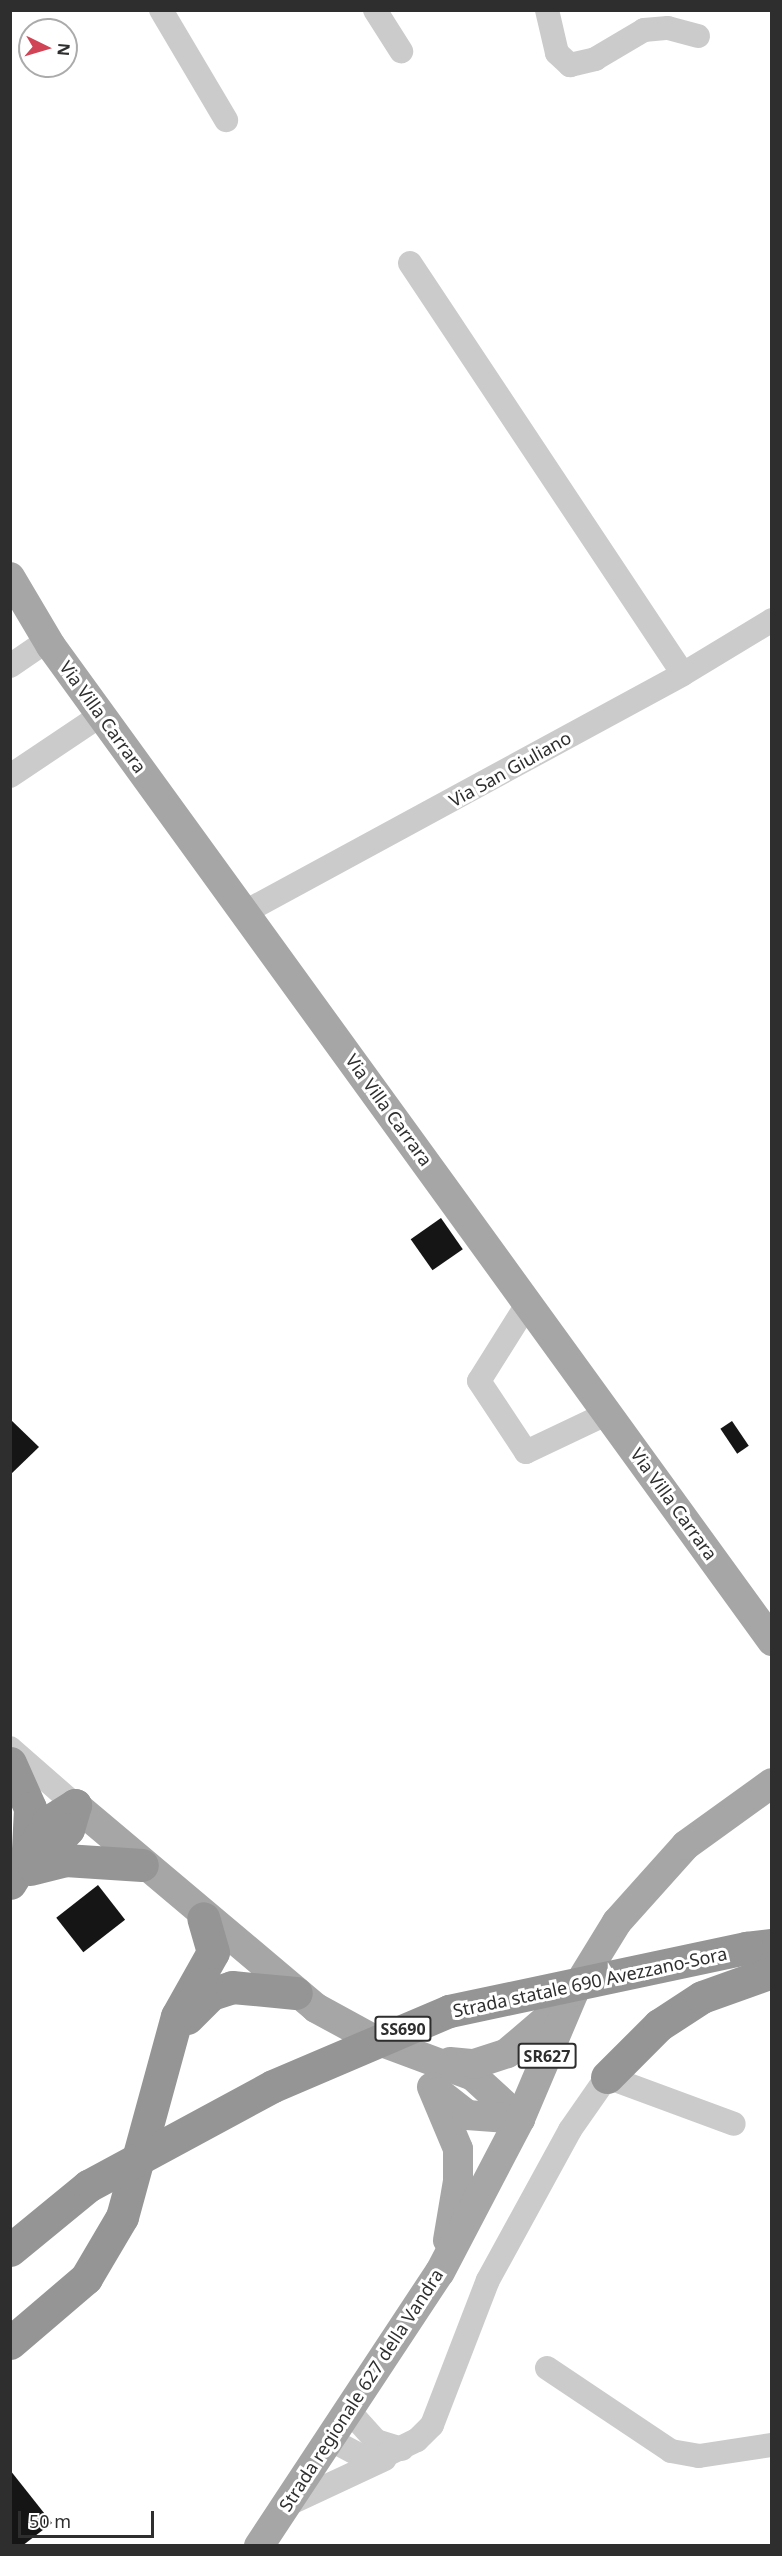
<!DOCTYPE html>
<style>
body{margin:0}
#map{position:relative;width:782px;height:2556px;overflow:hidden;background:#fff;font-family:"Noto Sans",sans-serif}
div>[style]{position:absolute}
.building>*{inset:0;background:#151515;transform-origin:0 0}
.minor>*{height:24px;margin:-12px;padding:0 12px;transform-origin:12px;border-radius:12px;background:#cbcbcb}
.major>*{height:30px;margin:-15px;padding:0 15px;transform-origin:15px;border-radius:15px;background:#a6a6a6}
.highway>*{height:33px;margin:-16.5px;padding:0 16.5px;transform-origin:16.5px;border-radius:16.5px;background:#959595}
.highway-bridge>*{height:33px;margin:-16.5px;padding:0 16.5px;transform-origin:16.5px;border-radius:16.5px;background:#959595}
span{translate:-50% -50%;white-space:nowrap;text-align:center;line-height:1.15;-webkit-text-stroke:6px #fff;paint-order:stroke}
.shield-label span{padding:2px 4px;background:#fff;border:2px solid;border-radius:4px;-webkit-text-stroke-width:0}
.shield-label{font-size:16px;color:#2e2e2e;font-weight:700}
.street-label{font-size:18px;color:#2e2e2e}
.frame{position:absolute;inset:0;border:12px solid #2e2e2e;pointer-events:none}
.north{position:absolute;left:18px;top:18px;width:60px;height:60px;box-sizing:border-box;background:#fff;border:2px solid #ababab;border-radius:50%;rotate:95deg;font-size:16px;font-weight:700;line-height:24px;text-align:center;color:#2e2e2e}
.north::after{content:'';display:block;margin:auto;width:21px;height:27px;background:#d14455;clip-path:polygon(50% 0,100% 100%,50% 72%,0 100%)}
.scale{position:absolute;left:18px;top:2511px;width:136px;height:27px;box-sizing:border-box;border:3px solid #2e2e2e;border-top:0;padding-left:8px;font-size:18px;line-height:21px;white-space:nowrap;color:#2e2e2e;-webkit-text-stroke:4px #fff;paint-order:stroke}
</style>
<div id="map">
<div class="building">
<i style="left:441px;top:1218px;width:38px;height:37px;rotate:55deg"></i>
<i style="clip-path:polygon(10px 1419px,39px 1447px,10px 1475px)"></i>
<i style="left:732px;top:1421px;width:30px;height:14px;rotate:56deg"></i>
<i style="left:98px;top:1885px;width:44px;height:53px;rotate:52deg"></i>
<i style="clip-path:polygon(10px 2470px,52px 2523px,22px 2546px,10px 2546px)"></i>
</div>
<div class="minor">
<i style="left:161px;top:10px;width:128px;rotate:59.4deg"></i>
<i style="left:375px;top:10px;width:49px;rotate:57.6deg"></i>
<i style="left:547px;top:10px;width:44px;rotate:76.9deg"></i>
<i style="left:557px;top:53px;width:18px;rotate:43deg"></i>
<i style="left:570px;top:65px;width:26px;rotate:-13deg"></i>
<i style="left:595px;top:59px;width:57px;rotate:-30.6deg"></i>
<i style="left:644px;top:30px;width:24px;rotate:-5deg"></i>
<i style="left:668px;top:28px;width:31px;rotate:15deg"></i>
<i style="left:410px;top:263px;width:493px;rotate:56.4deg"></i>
<i style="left:10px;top:666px;width:46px;rotate:-34.4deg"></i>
<i style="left:10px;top:776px;width:110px;rotate:-33.8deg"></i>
<i style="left:245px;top:912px;width:498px;rotate:-28.5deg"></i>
<i style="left:683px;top:674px;width:104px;rotate:-31.2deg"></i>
<i style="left:528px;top:1303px;width:92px;rotate:122.1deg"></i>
<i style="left:479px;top:1381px;width:85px;rotate:56.5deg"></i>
<i style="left:526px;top:1452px;width:91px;rotate:-25.4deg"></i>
<i style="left:10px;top:1748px;width:86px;rotate:41.2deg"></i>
<i style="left:547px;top:2368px;width:149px;rotate:33.8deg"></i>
<i style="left:671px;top:2451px;width:28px;rotate:10deg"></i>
<i style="left:699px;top:2456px;width:74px;rotate:-8.6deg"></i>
<i style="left:350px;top:2412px;width:39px;rotate:48deg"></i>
<i style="left:376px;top:2441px;width:27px;rotate:17deg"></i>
<i style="left:331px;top:2440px;width:34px;rotate:28deg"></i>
<i style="left:361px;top:2456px;width:21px;rotate:3deg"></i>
<i style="left:382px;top:2457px;width:39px;rotate:-26deg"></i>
<i style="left:417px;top:2440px;width:21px;rotate:-45deg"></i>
<i style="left:432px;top:2425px;width:155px;rotate:-68.9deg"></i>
<i style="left:488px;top:2280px;width:171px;rotate:-61.3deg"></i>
<i style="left:570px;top:2130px;width:65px;rotate:-55.1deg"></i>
<i style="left:607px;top:2077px;width:135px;rotate:20.3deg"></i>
<i style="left:284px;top:2506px;width:111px;rotate:-25deg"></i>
</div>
<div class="major">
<i style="left:10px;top:577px;width:80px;rotate:59.3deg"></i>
<i style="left:51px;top:646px;width:1229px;rotate:54.07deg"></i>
<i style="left:75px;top:1805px;width:315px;rotate:40.1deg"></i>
<i style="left:316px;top:2008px;width:63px;rotate:28.6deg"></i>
<i style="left:371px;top:2038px;width:109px;rotate:20.4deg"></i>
<i style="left:473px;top:2076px;width:64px;rotate:42.5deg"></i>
<i style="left:450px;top:2062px;width:24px;rotate:5deg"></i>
<i style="left:474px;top:2064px;width:35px;rotate:-18deg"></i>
<i style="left:507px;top:2053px;width:72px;rotate:-40.5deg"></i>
<i style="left:432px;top:2087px;width:67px;rotate:67.2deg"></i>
<i style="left:458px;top:2149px;width:32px;rotate:90deg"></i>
<i style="left:458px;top:2181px;width:60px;rotate:99.6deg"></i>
<i style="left:438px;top:2092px;width:37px;rotate:38deg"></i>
<i style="left:467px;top:2115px;width:53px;rotate:4.3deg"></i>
<i style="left:259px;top:2546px;width:328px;rotate:-56.6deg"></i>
<i style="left:440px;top:2272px;width:173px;rotate:-62.4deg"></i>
<i style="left:520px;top:2119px;width:138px;rotate:-67deg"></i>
<i style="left:574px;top:1992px;width:82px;rotate:-58.4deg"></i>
<i style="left:617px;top:1922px;width:103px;rotate:-48.1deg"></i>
<i style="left:686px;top:1845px;width:106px;rotate:-35.8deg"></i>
</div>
<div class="highway">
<i style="left:10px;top:1763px;width:49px;rotate:66deg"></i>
<i style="left:30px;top:1808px;width:41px;rotate:92.8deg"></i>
<i style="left:30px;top:1869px;width:36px;rotate:-14deg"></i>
<i style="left:65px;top:1860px;width:77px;rotate:3.7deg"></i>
<i style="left:10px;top:1883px;width:72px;rotate:-58.1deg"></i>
<i style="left:48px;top:1822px;width:32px;rotate:-32deg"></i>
<i style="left:75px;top:1805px;width:25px;rotate:106deg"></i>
<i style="left:68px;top:1829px;width:51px;rotate:131.8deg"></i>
<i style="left:746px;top:1948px;width:26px;rotate:-7deg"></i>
<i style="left:187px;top:2018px;width:34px;rotate:-45deg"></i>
<i style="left:211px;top:1994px;width:22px;rotate:-18deg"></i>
<i style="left:232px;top:1987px;width:64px;rotate:5.4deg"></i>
<i style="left:607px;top:2077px;width:74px;rotate:-45deg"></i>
<i style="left:659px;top:2025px;width:51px;rotate:-33.1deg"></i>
<i style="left:702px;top:1997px;width:74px;rotate:-19.7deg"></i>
<i style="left:10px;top:2250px;width:101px;rotate:-39.4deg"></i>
<i style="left:10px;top:2343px;width:100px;rotate:-40.5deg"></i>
<i style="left:86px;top:2278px;width:71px;rotate:-59.5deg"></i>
<i style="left:122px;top:2217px;width:208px;rotate:-74.7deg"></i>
<i style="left:177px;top:2016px;width:73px;rotate:-60.6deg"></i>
<i style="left:213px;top:1952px;width:35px;rotate:-106deg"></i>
</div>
<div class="highway-bridge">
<i style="left:88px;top:2186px;width:210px;rotate:-28.4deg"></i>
<i style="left:273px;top:2086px;width:191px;rotate:-23.1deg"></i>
<i style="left:449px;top:2011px;width:304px;rotate:-12deg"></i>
</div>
<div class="shield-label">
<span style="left:403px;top:2029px">SS690</span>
<span style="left:547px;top:2056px">SR627</span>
</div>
<div class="street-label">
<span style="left:103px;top:717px;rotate:54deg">Via Villa Carrara</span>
<span style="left:510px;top:769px;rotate:-29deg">Via San Giuliano</span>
<span style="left:389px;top:1110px;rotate:54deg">Via Villa Carrara</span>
<span style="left:674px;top:1504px;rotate:54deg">Via Villa Carrara</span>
<span style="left:590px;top:1982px;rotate:-12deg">Strada statale 690 Avezzano-Sora</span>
<span style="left:361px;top:2390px;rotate:-57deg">Strada regionale 627 della Vandra</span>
</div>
<div class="frame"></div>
<div class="north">N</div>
<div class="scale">50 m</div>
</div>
